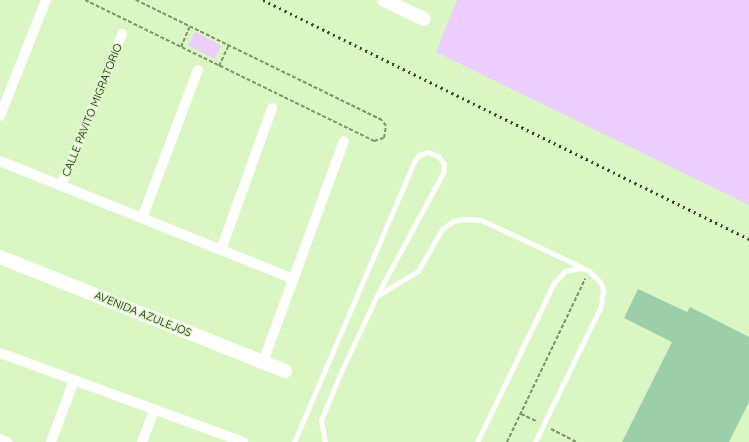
<!DOCTYPE html>
<style>
body{margin:0}
#map{position:relative;width:749px;height:442px;overflow:hidden;background:#d9f6c3;font-family:Quicksand,sans-serif}
div>[style]{position:absolute}
.green>*{inset:0;background:#eccefe;transform-origin:0 0}
.building>*{inset:0;background:#9ccea9}
.path>*{height:2px;margin-top:-1px;transform-origin:0;background:repeating-linear-gradient(90deg,#7f9470 0 4px,transparent 0 6px)}
.lane>*{height:5px;margin:-2.5px;padding:0 2.5px;transform-origin:2.5px;border-radius:2.5px;background:#fff}
.street>*{height:10px;margin:-5px;padding:0 5px;transform-origin:5px;border-radius:5px;background:#fff}
.secondary>*{height:14px;margin:-7px;padding:0 7px;transform-origin:7px;border-radius:7px;background:#fff}
.rail>*{height:3px;margin-top:-1.5px;transform-origin:0;background:repeating-linear-gradient(90deg,#38462d 0 2px,transparent 0 6px)}
span{translate:-50% -50%;white-space:nowrap;text-align:center;line-height:1.15;-webkit-text-stroke:3px #d9f6c3;paint-order:stroke}
.street-label{font-size:11px;color:#111b09}
</style>
<div id="map">
<div class="green">
<i style="clip-path:polygon(457px 0,749px 0,749px 205px,436px 52px)"></i>
<i style="left:195px;top:32px;width:30px;height:15px;rotate:27deg"></i>
</div>
<div class="building">
<i style="clip-path:polygon(638px 289px,687px 312px,690px 307px,749px 337px,749px 402px,729px 442px,622px 442px,672px 342px,624px 318px)"></i>
</div>
<div class="path">
<i style="left:85px;top:0;width:322px;rotate:26deg"></i>
<i style="left:374px;top:141px;width:10px;rotate:-17deg"></i>
<i style="left:384px;top:138px;width:12px;rotate:-81deg"></i>
<i style="left:386px;top:126px;width:7px;rotate:-124deg"></i>
<i style="left:382px;top:120px;width:274px;rotate:-154deg"></i>
<i style="left:181px;top:47px;width:23px;rotate:-67deg"></i>
<i style="left:219px;top:66px;width:23px;rotate:-65deg"></i>
<i style="left:521px;top:414px;width:17px;rotate:25deg"></i>
<i style="left:551px;top:429px;width:28px;rotate:27deg"></i>
<i style="left:507px;top:442px;width:181px;rotate:-64.4deg"></i>
</div>
<div class="lane">
<i style="left:378px;top:295px;width:47px;rotate:-31deg"></i>
<i style="left:418px;top:271px;width:48px;rotate:-60.3deg"></i>
<i style="left:442px;top:229px;width:14px;rotate:-36deg"></i>
<i style="left:453px;top:221px;width:10px;rotate:-11deg"></i>
<i style="left:463px;top:219px;width:18px;rotate:3deg"></i>
<i style="left:481px;top:220px;width:111px;rotate:25deg"></i>
<i style="left:294px;top:442px;width:307px;rotate:-66.8deg"></i>
<i style="left:415px;top:160px;width:6px;rotate:-51deg"></i>
<i style="left:419px;top:155px;width:9px;rotate:-18deg"></i>
<i style="left:428px;top:152px;width:11px;rotate:22deg"></i>
<i style="left:438px;top:156px;width:10px;rotate:53deg"></i>
<i style="left:444px;top:164px;width:9px;rotate:96deg"></i>
<i style="left:443px;top:173px;width:139px;rotate:118.4deg"></i>
<i style="left:377px;top:295px;width:85px;rotate:115.1deg"></i>
<i style="left:341px;top:372px;width:52px;rotate:112.6deg"></i>
<i style="left:321px;top:420px;width:22px;rotate:80deg"></i>
<i style="left:477px;top:442px;width:177px;rotate:-64.2deg"></i>
<i style="left:554px;top:283px;width:16px;rotate:-47deg"></i>
<i style="left:565px;top:271px;width:16px;rotate:-11deg"></i>
<i style="left:581px;top:268px;width:9px;rotate:21deg"></i>
<i style="left:589px;top:271px;width:16px;rotate:45deg"></i>
<i style="left:600px;top:282px;width:9px;rotate:69deg"></i>
<i style="left:603px;top:290px;width:16px;rotate:97deg"></i>
<i style="left:601px;top:306px;width:151px;rotate:115.9deg"></i>
</div>
<div class="street">
<i style="left:0;top:116px;width:125px;rotate:-68.4deg"></i>
<i style="left:0;top:161px;width:316px;rotate:21.9deg"></i>
<i style="left:61px;top:186px;width:164px;rotate:-68.1deg"></i>
<i style="left:142px;top:218px;width:158px;rotate:-69.3deg"></i>
<i style="left:221px;top:250px;width:151px;rotate:-70.2deg"></i>
<i style="left:0;top:353px;width:259px;rotate:20.1deg"></i>
<i style="left:263px;top:362px;width:235px;rotate:-69.9deg"></i>
<i style="left:0;top:439px;width:8px;rotate:23deg"></i>
<i style="left:51px;top:442px;width:66px;rotate:-69.6deg"></i>
<i style="left:142px;top:442px;width:34px;rotate:-69deg"></i>
</div>
<div class="secondary">
<i style="left:384px;top:0;width:44px;rotate:25.4deg"></i>
<i style="left:0;top:257px;width:307px;rotate:21.8deg"></i>
</div>
<div class="rail">
<i style="left:263px;top:0;width:542px;rotate:26.19deg"></i>
</div>
<div class="street-label">
<span style="left:92px;top:110px;rotate:-68deg">CALLE PAVITO MIGRATORIO</span>
<span style="left:143px;top:314px;rotate:22deg">AVENIDA AZULEJOS</span>
</div>
</div>
